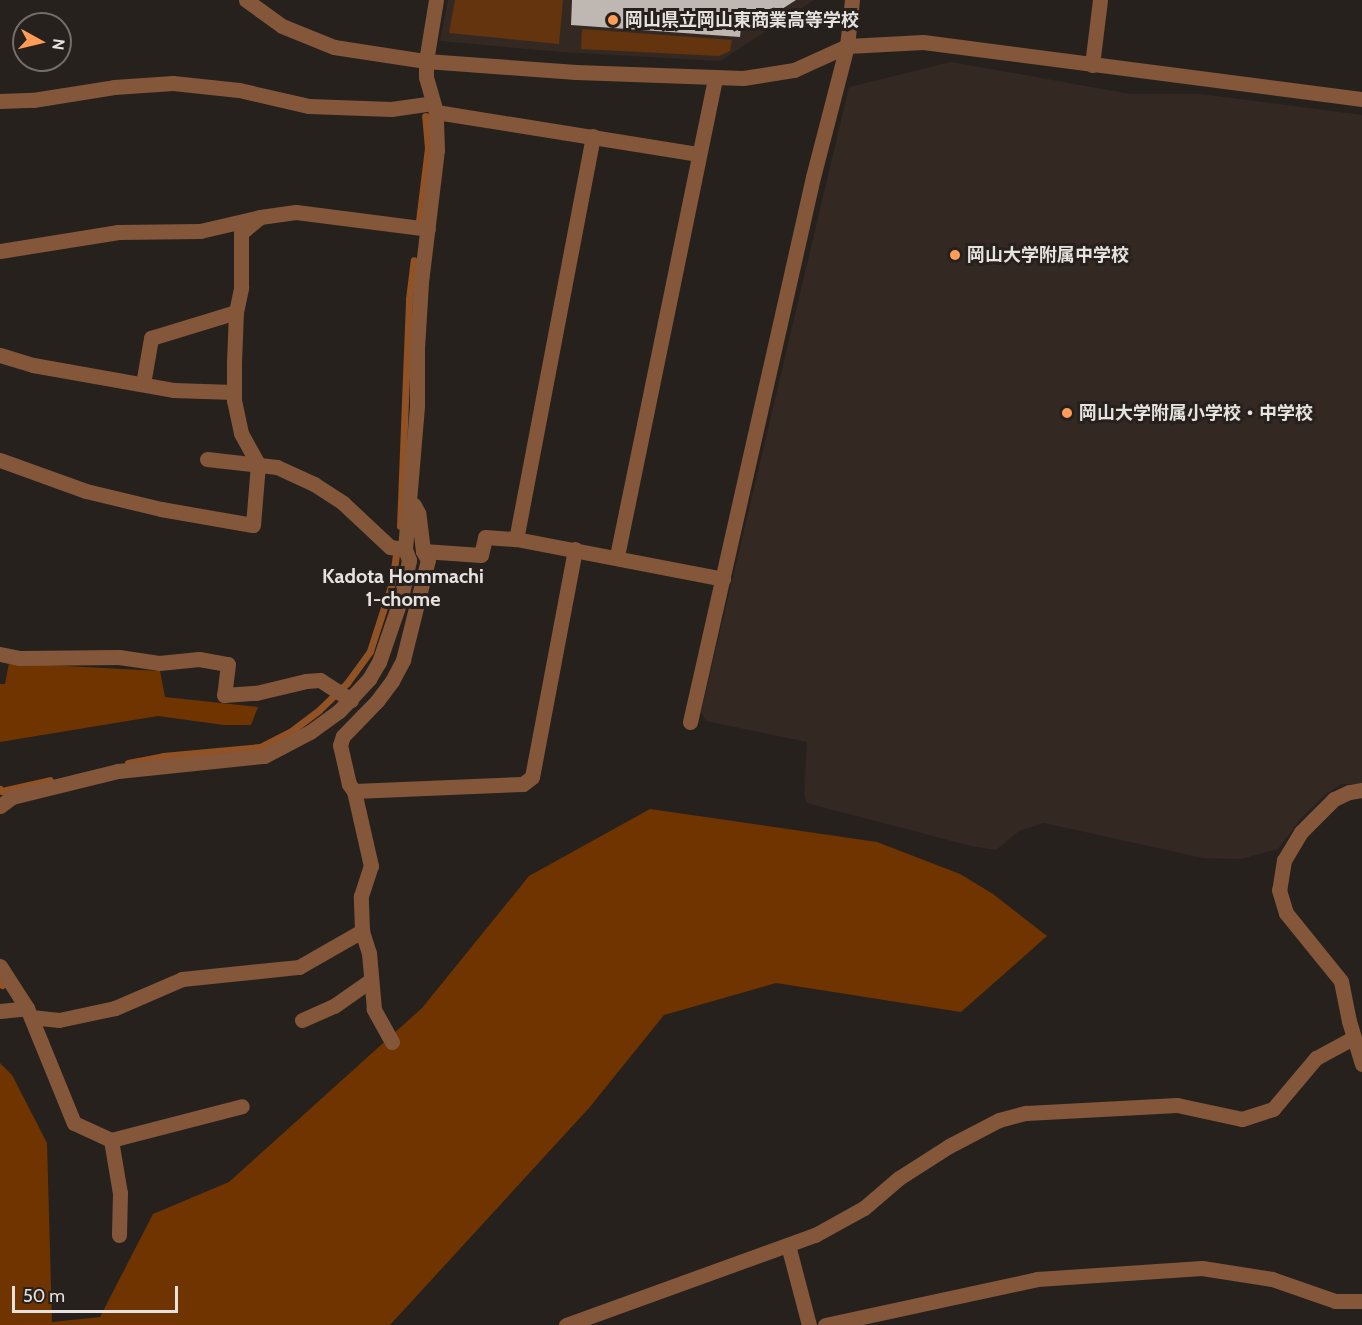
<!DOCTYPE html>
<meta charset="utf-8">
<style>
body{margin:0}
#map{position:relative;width:1362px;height:1325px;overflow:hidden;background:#27211d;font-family:Cabin,"Noto Sans JP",sans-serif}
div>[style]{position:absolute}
.built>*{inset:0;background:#342922}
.green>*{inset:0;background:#64340e}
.forest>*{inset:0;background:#6f3400}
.stream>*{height:7px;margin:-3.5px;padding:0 3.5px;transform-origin:3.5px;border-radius:3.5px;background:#915225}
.building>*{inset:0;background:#bfb7b2}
.minor>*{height:15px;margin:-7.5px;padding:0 7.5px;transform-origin:7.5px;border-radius:7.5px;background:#84573a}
.tertiary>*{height:15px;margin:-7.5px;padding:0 7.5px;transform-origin:7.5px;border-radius:7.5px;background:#84573a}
.dots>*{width:16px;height:16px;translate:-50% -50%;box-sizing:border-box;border:3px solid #27211d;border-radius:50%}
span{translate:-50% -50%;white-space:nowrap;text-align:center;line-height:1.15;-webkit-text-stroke:6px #27211d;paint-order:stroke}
.poi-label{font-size:18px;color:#e6e2df;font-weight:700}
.left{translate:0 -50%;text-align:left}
.neighbourhood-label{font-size:20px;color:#e6e2df;font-weight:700}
.north{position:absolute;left:12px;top:12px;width:60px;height:60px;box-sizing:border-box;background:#27211d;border:2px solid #736e6b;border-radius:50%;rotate:98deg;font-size:16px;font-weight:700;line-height:24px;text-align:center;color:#e6e2df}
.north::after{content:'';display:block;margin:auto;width:21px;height:27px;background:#fe9c58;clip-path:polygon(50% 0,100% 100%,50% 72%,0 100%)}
.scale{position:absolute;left:12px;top:1286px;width:166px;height:27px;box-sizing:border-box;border:3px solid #e6e2df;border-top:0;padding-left:8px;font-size:18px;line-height:21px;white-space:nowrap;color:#e6e2df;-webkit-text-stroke:4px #27211d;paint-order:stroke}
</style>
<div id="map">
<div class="built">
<i style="clip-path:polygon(448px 0,814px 0,720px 61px,562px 52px,440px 41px)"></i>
<i style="clip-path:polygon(951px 62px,1130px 94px,1200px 94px,1362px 115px,1362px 784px,1341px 784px,1326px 794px,1302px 817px,1278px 849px,1241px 859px,1203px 858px,1044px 823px,1019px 831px,996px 850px,971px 846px,807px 803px,804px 794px,807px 742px,706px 721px,701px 712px,849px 87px)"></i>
</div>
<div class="green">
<i style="clip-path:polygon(455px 0,563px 0,559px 44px,449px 33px)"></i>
<i style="clip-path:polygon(582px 29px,732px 40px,730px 51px,719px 56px,581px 49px)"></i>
</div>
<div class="forest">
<i style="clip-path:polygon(9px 663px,160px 671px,165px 697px,258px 707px,251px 725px,224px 725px,158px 716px,0 742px,0 684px,5px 684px)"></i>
<i style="clip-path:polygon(650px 809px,877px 842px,960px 874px,993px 894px,1047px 936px,961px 1012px,776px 983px,664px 1015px,589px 1108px,390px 1325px,0 1325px,0 1063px,12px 1075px,47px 1143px,52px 1322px,100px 1317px,153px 1214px,229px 1182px,422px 1008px,529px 876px)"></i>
</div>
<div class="stream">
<i style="left:419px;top:221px;width:74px;rotate:-83deg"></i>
<i style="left:428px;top:148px;width:32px;rotate:-95deg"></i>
<i style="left:400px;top:526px;width:227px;rotate:-87.7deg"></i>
<i style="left:409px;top:299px;width:39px;rotate:-83deg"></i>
<i style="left:128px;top:763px;width:36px;rotate:-11deg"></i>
<i style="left:163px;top:756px;width:97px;rotate:-5.3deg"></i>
<i style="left:260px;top:747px;width:34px;rotate:-27deg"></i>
<i style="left:290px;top:732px;width:36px;rotate:-37deg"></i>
<i style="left:319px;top:710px;width:39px;rotate:-44deg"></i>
<i style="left:347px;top:683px;width:39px;rotate:-54deg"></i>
<i style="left:370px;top:651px;width:71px;rotate:-72.1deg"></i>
<i style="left:392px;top:583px;width:34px;rotate:-82deg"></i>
<i style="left:0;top:789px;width:3px;rotate:45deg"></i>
<i style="left:2px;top:791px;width:49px;rotate:-12.9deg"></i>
<i style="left:0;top:983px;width:3px;rotate:45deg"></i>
</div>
<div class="building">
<i style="clip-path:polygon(572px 0,796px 0,768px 18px,742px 15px,740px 37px,571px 25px)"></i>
</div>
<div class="minor">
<i style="left:1092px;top:65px;width:65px;rotate:-83deg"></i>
<i style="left:0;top:101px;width:33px;rotate:-2deg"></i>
<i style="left:33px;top:100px;width:82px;rotate:-9.1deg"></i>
<i style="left:114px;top:87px;width:59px;rotate:-3.9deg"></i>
<i style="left:173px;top:83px;width:66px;rotate:6.1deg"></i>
<i style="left:239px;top:90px;width:72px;rotate:12.9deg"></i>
<i style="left:309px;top:106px;width:82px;rotate:2.1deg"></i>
<i style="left:391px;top:109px;width:42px;rotate:-8.1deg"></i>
<i style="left:436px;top:112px;width:266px;rotate:9.1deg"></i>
<i style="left:593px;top:136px;width:410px;rotate:100.8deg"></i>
<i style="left:516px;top:539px;width:211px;rotate:10.9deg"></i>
<i style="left:0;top:251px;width:120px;rotate:-9.1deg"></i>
<i style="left:118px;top:232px;width:82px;rotate:-0.7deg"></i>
<i style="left:200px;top:231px;width:62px;rotate:-13.1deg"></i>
<i style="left:260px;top:217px;width:36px;rotate:-8deg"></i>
<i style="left:296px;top:212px;width:133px;rotate:7.3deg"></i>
<i style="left:0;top:355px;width:34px;rotate:17deg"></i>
<i style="left:33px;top:365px;width:142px;rotate:10.1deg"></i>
<i style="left:173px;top:390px;width:61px;rotate:1.9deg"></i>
<i style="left:143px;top:384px;width:47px;rotate:-80.1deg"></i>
<i style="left:151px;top:338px;width:89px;rotate:-17deg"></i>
<i style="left:207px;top:459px;width:70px;rotate:6.5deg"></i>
<i style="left:277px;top:467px;width:41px;rotate:24.7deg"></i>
<i style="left:314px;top:484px;width:35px;rotate:33deg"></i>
<i style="left:343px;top:503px;width:64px;rotate:43.1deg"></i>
<i style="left:390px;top:547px;width:15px;rotate:8deg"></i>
<i style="left:0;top:460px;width:91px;rotate:19.8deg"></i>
<i style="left:86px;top:491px;width:77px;rotate:13.5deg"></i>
<i style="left:161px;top:509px;width:93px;rotate:9.9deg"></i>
<i style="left:253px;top:525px;width:61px;rotate:-85.3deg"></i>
<i style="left:258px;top:464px;width:35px;rotate:-119deg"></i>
<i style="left:241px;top:433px;width:33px;rotate:-102deg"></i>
<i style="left:234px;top:401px;width:38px;rotate:-90deg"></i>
<i style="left:234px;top:363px;width:51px;rotate:-87.8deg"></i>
<i style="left:236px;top:312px;width:25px;rotate:-78deg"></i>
<i style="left:241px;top:288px;width:55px;rotate:-90deg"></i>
<i style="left:241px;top:233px;width:25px;rotate:-40deg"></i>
<i style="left:423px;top:551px;width:58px;rotate:3.9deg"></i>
<i style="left:481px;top:555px;width:18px;rotate:-77deg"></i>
<i style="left:485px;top:537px;width:31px;rotate:4deg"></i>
<i style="left:617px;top:556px;width:489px;rotate:-78.4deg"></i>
<i style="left:0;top:654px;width:19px;rotate:12deg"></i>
<i style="left:19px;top:658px;width:100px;rotate:-0.6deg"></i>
<i style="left:119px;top:657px;width:40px;rotate:8.5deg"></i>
<i style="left:159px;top:663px;width:40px;rotate:-5.7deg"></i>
<i style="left:199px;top:659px;width:29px;rotate:10deg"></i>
<i style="left:228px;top:664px;width:31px;rotate:97deg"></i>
<i style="left:224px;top:695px;width:32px;rotate:-4deg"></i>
<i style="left:256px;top:693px;width:51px;rotate:-13.5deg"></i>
<i style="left:306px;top:681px;width:14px;rotate:-4deg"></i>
<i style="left:320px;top:680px;width:37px;rotate:33deg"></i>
<i style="left:690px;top:722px;width:559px;rotate:-77.28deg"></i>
<i style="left:813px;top:177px;width:135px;rotate:-75.5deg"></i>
<i style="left:847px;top:46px;width:76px;rotate:-3deg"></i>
<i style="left:923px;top:42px;width:443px;rotate:7.4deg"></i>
<i style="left:1362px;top:790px;width:13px;rotate:171deg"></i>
<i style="left:1349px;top:792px;width:17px;rotate:155deg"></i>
<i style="left:1334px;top:799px;width:47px;rotate:135deg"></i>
<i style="left:1301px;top:832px;width:33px;rotate:121deg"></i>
<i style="left:1284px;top:860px;width:30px;rotate:99deg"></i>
<i style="left:1279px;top:890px;width:24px;rotate:73deg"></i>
<i style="left:1286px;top:913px;width:87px;rotate:51deg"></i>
<i style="left:1341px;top:981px;width:41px;rotate:78.7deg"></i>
<i style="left:1349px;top:1021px;width:45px;rotate:73.2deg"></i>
<i style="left:354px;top:791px;width:169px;rotate:-2.4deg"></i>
<i style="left:523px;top:784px;width:11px;rotate:-38deg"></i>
<i style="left:532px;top:777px;width:232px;rotate:-79.3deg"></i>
<i style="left:0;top:806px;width:15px;rotate:-37deg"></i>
<i style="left:12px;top:797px;width:109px;rotate:-13.8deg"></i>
<i style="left:118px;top:771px;width:147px;rotate:-5.9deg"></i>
<i style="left:264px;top:756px;width:52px;rotate:-27.6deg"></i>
<i style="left:310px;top:732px;width:36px;rotate:-36deg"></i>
<i style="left:339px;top:711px;width:44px;rotate:-46.8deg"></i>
<i style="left:369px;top:679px;width:20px;rotate:-60deg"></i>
<i style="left:379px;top:662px;width:68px;rotate:-71deg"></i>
<i style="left:401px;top:598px;width:39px;rotate:-78deg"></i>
<i style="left:409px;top:560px;width:12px;rotate:-110deg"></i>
<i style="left:405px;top:549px;width:144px;rotate:-85.2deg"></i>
<i style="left:417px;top:405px;width:57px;rotate:-90deg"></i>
<i style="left:417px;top:348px;width:66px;rotate:-86.5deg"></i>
<i style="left:421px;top:282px;width:133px;rotate:-83.1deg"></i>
<i style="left:437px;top:150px;width:38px;rotate:-92deg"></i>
<i style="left:436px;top:112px;width:36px;rotate:-106deg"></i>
<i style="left:426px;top:77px;width:16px;rotate:-90deg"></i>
<i style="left:426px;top:61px;width:62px;rotate:-80.7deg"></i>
<i style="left:0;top:966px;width:50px;rotate:57.3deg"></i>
<i style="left:27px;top:1008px;width:124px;rotate:67.8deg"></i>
<i style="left:74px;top:1123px;width:41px;rotate:24.7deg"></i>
<i style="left:111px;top:1140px;width:135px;rotate:-14.5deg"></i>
<i style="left:0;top:1011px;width:27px;rotate:-6deg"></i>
<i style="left:31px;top:1017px;width:28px;rotate:6deg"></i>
<i style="left:59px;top:1020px;width:57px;rotate:-12.1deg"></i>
<i style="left:115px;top:1008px;width:73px;rotate:-23.4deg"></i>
<i style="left:182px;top:979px;width:118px;rotate:-5.9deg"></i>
<i style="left:299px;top:967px;width:73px;rotate:-29.7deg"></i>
<i style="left:302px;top:1020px;width:35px;rotate:-24deg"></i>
<i style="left:334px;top:1006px;width:45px;rotate:-35.1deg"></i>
<i style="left:392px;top:1042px;width:38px;rotate:-119deg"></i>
<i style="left:374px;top:1009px;width:56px;rotate:-95.1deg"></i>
<i style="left:369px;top:953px;width:23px;rotate:-108deg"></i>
<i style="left:362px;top:931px;width:35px;rotate:-92deg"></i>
<i style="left:361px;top:896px;width:32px;rotate:-72deg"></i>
<i style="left:371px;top:866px;width:77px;rotate:-102.8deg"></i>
<i style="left:354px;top:791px;width:9px;rotate:-126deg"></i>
<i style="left:349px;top:784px;width:40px;rotate:-103deg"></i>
<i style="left:340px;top:745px;width:9px;rotate:-72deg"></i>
<i style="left:343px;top:736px;width:49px;rotate:-45.8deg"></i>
<i style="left:377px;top:701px;width:25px;rotate:-53deg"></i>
<i style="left:392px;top:681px;width:24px;rotate:-62deg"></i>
<i style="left:403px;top:660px;width:103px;rotate:-76deg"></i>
<i style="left:428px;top:560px;width:10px;rotate:-119deg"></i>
<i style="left:423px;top:551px;width:38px;rotate:-97deg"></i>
<i style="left:418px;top:513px;width:9px;rotate:-117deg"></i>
<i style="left:111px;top:1140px;width:54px;rotate:80.4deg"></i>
<i style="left:120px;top:1193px;width:42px;rotate:91.4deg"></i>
<i style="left:788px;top:1245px;width:83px;rotate:75.3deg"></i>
<i style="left:566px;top:1325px;width:265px;rotate:-19.9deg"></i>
<i style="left:815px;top:1235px;width:56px;rotate:-28.9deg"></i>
<i style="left:864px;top:1208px;width:46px;rotate:-40.6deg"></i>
<i style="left:899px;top:1178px;width:59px;rotate:-32.6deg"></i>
<i style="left:949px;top:1146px;width:56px;rotate:-27.5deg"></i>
<i style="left:999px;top:1120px;width:28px;rotate:-15deg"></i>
<i style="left:1026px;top:1113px;width:151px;rotate:-3deg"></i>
<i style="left:1177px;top:1105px;width:66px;rotate:12.2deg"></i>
<i style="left:1242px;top:1119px;width:33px;rotate:-18deg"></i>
<i style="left:1273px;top:1109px;width:67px;rotate:-49.9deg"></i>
<i style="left:1316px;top:1058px;width:42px;rotate:-28.4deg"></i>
<i style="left:825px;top:1325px;width:217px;rotate:-12.2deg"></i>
<i style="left:1037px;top:1279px;width:165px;rotate:-3.8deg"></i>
<i style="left:1202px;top:1268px;width:71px;rotate:8.9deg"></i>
<i style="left:1272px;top:1279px;width:67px;rotate:19.2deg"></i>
<i style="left:1335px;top:1301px;width:27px"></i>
</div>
<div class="tertiary">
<i style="left:246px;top:0;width:44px;rotate:35.8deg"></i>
<i style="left:282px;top:26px;width:56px;rotate:22deg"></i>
<i style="left:334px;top:47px;width:93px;rotate:8.7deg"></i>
<i style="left:426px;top:61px;width:150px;rotate:4.2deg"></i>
<i style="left:576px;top:72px;width:167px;rotate:2.1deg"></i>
<i style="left:743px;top:78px;width:52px;rotate:-8.9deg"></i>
<i style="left:794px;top:70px;width:58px;rotate:-24.4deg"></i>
<i style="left:847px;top:46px;width:46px;rotate:-83.8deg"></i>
</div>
<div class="dots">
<i style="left:613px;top:20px;background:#fe9c58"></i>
<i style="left:955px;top:255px;background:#fe9c58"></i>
<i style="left:1067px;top:413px;background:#fe9c58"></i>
</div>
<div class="poi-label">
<span class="left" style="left:625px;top:20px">岡山県立岡山東商業高等学校</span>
<span class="left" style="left:967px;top:255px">岡山大学附属中学校</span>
<span class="left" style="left:1079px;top:413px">岡山大学附属小学校・中学校</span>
</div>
<div class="neighbourhood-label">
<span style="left:403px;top:588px">Kadota Hommachi<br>1-chome</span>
</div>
<div class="north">N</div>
<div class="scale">50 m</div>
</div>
